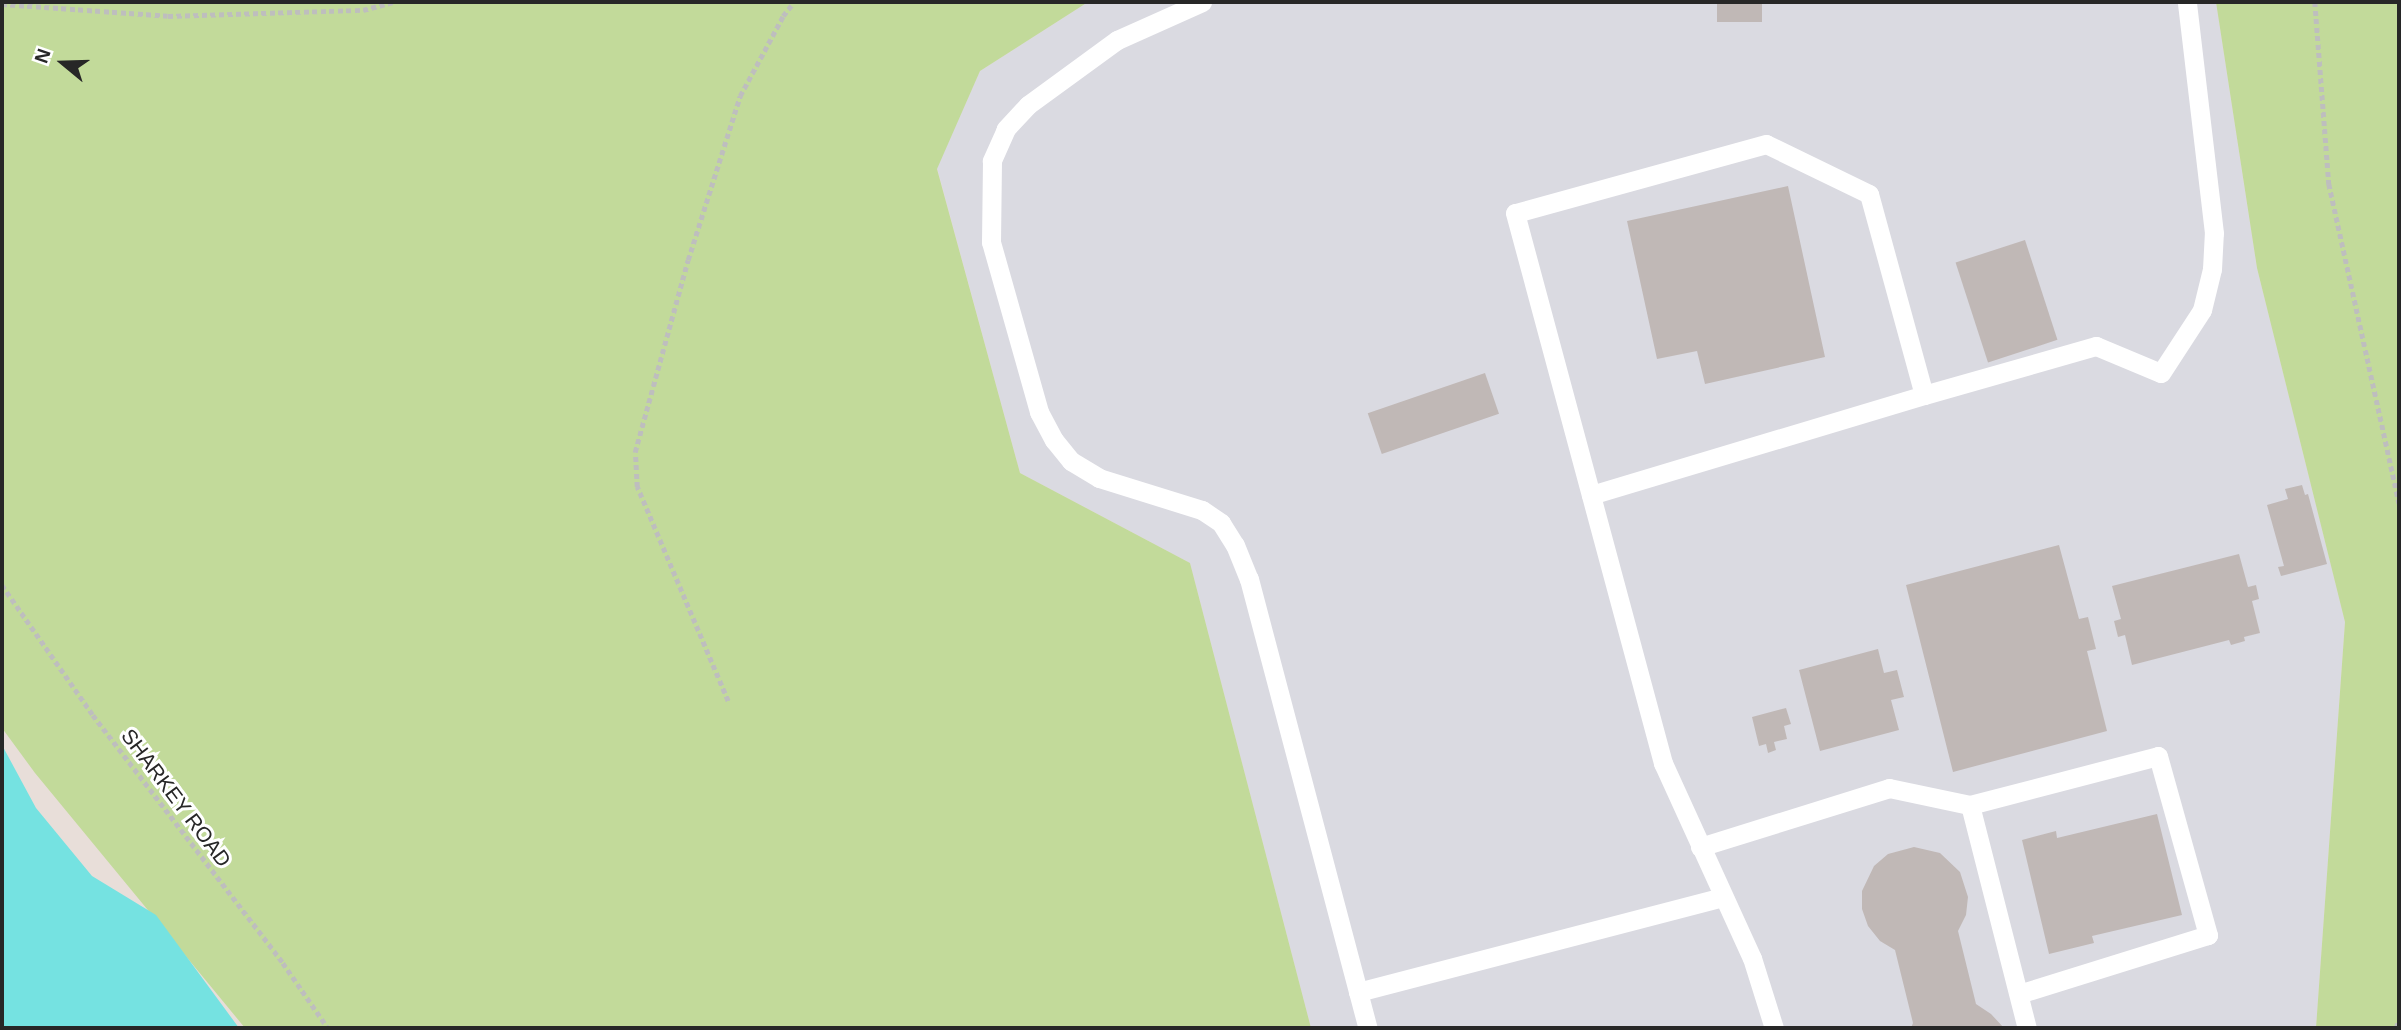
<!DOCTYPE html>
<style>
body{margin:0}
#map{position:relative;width:2401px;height:1030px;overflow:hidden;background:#e8ded9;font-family:Arial,sans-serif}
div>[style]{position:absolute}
.industrial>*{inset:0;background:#dadae1}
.green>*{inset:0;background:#c2da9a}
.water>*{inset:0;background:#75e2e1}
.building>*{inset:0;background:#c0b8b6;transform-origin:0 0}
.path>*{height:4.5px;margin-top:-2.25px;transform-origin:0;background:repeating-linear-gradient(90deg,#bebebe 0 5px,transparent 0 8.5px)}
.lane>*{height:19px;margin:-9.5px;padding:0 9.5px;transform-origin:9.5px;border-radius:9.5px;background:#fff}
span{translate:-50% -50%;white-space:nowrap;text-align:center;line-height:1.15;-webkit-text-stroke:6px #fff;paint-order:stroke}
.street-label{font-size:21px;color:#272727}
.frame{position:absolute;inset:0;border:4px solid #272727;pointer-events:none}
.north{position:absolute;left:28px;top:28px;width:70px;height:70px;-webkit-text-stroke:5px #fff;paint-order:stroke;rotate:289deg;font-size:19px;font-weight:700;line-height:28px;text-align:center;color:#272727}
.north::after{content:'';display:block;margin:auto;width:24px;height:32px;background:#272727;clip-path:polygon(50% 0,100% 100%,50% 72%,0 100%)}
</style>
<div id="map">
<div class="industrial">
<i style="clip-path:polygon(1088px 2px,2216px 2px,2257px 268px,2345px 622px,2316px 1028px,1311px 1028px,1190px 563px,1020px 473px,937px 168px,980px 71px)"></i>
</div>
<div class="green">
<i style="clip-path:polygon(2px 2px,1088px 2px,980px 71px,937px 169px,1020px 473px,1190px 563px,1311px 1028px,245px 1028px,35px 773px,2px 728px)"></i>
<i style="clip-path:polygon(2216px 2px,2399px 2px,2399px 1028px,2316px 1028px,2345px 622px,2257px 268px)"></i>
</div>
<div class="water">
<i style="clip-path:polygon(2px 745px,36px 808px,92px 876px,156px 915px,239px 1028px,2px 1028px)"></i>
</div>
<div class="building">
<i style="left:1717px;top:2px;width:45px;height:20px"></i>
<i style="clip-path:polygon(1788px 186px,1825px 357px,1705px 384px,1697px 351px,1657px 359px,1627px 221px)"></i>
<i style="left:2025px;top:240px;width:105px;height:73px;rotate:72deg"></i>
<i style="left:1485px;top:373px;width:43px;height:124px;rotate:71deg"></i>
<i style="clip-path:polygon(2302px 485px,2305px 495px,2308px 494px,2327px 564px,2281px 576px,2278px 567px,2284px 566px,2267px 505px,2288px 499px,2285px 489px)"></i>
<i style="clip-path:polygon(2059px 545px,2079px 619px,2088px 617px,2096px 649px,2087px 651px,2107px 731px,1953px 772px,1906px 585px)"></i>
<i style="clip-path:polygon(2239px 554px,2248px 587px,2256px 585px,2259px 599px,2252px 601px,2260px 633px,2244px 637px,2245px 641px,2231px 645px,2229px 640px,2132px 665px,2125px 635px,2118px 637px,2114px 621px,2121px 619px,2112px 586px)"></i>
<i style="clip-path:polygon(1878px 649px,1884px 673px,1897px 670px,1904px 697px,1891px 700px,1899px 730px,1820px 751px,1799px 670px)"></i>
<i style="clip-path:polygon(1786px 708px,1791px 724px,1784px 726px,1787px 739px,1774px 742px,1776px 750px,1768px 753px,1766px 744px,1759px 746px,1752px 717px)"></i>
<i style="clip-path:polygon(2157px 814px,2182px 915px,2092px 936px,2094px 943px,2049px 954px,2022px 840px,2056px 831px,2057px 838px)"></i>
<i style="clip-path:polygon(1914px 847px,1940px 853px,1960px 872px,1968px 897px,1966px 915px,1958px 931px,1976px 1004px,1991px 1014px,2004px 1028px,1911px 1028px,1913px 1023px,1895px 950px,1880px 941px,1868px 926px,1862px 909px,1862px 891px,1874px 866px,1888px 854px)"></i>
</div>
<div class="path">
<i style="left:2315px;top:2px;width:183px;rotate:85.6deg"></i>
<i style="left:2329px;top:184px;width:327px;rotate:77.6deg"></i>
<i style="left:2px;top:4px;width:166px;rotate:4.1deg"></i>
<i style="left:168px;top:16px;width:195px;rotate:-1.8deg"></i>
<i style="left:363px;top:10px;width:31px;rotate:-15deg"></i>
<i style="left:2px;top:585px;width:159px;rotate:55deg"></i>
<i style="left:93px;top:715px;width:312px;rotate:52.5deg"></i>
<i style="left:283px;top:963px;width:79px;rotate:55.3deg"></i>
<i style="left:728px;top:701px;width:233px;rotate:-113deg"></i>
<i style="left:637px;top:487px;width:35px;rotate:-93deg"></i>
<i style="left:635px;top:452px;width:199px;rotate:-74.6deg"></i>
<i style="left:688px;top:260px;width:172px;rotate:-72.4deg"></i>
<i style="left:740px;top:96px;width:91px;rotate:-61.7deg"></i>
<i style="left:783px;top:16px;width:18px;rotate:-52deg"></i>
<i style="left:2396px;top:1028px;width:9px;rotate:-72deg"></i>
</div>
<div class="lane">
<i style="left:1202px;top:2px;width:93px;rotate:155.9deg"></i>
<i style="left:1117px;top:40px;width:110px;rotate:143.9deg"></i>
<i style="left:1028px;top:105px;width:33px;rotate:133deg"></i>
<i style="left:1006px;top:129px;width:35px;rotate:114deg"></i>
<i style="left:992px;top:161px;width:81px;rotate:90.7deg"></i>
<i style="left:991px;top:242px;width:177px;rotate:74.2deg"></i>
<i style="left:1039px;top:412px;width:32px;rotate:62deg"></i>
<i style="left:1054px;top:440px;width:27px;rotate:51deg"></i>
<i style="left:1071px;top:461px;width:33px;rotate:31deg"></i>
<i style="left:1099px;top:478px;width:108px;rotate:17.3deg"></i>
<i style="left:1202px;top:510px;width:23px;rotate:34deg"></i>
<i style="left:1221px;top:523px;width:26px;rotate:58deg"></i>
<i style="left:1235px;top:545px;width:37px;rotate:68deg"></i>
<i style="left:1249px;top:579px;width:465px;rotate:75.2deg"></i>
<i style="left:1924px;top:395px;width:179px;rotate:-15.9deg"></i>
<i style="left:2096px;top:346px;width:70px;rotate:22.6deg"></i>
<i style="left:2161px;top:373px;width:75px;rotate:-56.9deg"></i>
<i style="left:2202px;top:310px;width:42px;rotate:-76.3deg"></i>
<i style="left:2212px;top:269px;width:36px;rotate:-87deg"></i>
<i style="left:2214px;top:233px;width:233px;rotate:-96.7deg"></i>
<i style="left:1591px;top:495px;width:348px;rotate:-16.7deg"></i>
<i style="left:1924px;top:395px;width:208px;rotate:-105.3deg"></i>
<i style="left:1869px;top:194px;width:114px;rotate:-154.1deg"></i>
<i style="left:1766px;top:144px;width:260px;rotate:164.6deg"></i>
<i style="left:1515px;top:213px;width:570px;rotate:74.94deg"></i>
<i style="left:1663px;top:763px;width:214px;rotate:65.5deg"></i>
<i style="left:1752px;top:958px;width:73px;rotate:72.6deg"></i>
<i style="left:1970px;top:805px;width:194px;rotate:-14.6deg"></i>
<i style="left:2158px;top:756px;width:186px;rotate:74.4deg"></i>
<i style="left:2208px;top:935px;width:198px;rotate:162.7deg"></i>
<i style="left:1700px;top:847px;width:198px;rotate:-17.3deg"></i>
<i style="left:1889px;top:788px;width:83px;rotate:11.9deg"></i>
<i style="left:1970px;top:805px;width:230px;rotate:75.7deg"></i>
<i style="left:1358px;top:992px;width:377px;rotate:-14.6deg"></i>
</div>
<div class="street-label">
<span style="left:176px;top:798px;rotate:53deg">SHARKEY ROAD</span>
</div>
<div class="frame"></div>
<div class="north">N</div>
</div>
